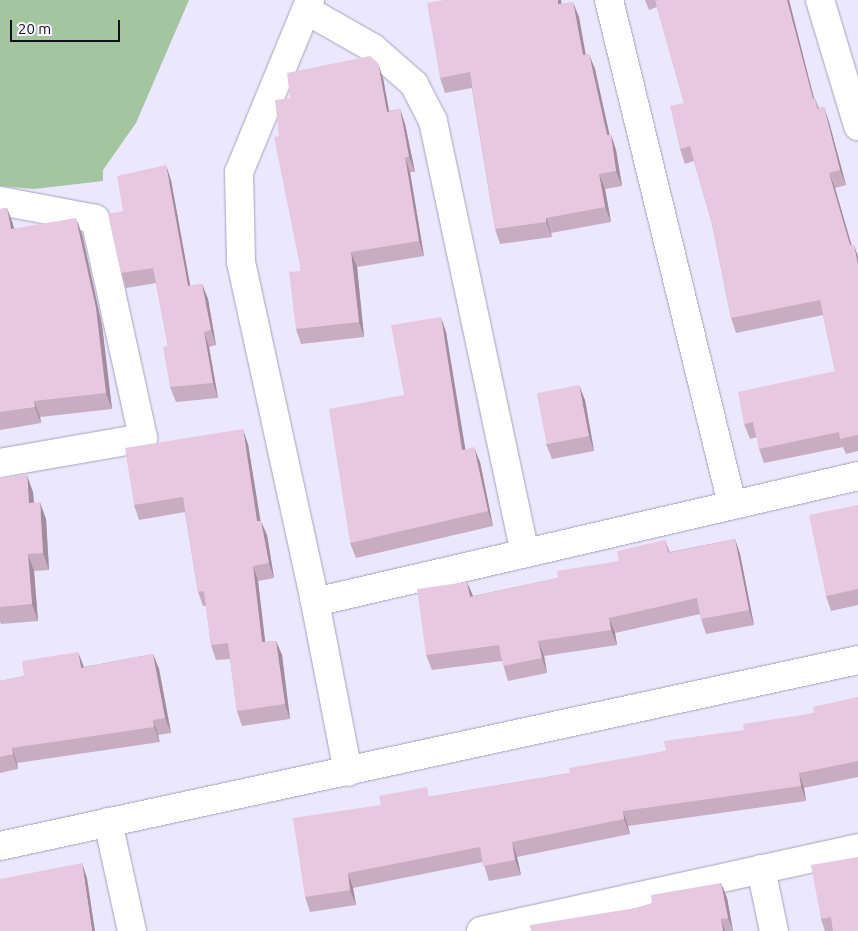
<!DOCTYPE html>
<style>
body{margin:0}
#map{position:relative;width:858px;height:931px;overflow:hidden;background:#ebe8fe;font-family:Ubuntu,sans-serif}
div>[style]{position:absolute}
.green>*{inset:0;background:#a3c59f}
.roads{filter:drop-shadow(0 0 1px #a5a1c2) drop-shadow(0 0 1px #a5a1c2)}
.street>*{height:28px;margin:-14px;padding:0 14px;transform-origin:14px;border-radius:14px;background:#fff}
.secondary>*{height:28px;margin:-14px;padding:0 14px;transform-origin:14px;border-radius:14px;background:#fff}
.wall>*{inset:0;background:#c8acc1}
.shaded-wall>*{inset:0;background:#a28c9d}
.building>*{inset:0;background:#e8c8e0;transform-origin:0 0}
span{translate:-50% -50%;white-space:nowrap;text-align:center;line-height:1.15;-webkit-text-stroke:4.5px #f8f8ff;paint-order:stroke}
.scale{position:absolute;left:10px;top:20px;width:110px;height:22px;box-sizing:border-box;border:2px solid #11101c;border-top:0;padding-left:6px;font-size:15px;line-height:18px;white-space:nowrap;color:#11101c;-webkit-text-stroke:4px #f8f8ff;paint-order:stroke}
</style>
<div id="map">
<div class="green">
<i style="clip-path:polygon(0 0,189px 0,136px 123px,103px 170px,103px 181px,34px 189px,0 186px)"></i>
</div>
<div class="roads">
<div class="street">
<i style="left:310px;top:0;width:186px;rotate:112.4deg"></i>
<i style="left:239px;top:172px;width:90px;rotate:88.7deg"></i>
<i style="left:241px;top:262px;width:348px;rotate:77.7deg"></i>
<i style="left:315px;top:602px;width:173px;rotate:79deg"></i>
<i style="left:609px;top:0;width:519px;rotate:76.29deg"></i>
<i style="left:820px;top:0;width:132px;rotate:73.2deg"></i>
<i style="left:306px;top:10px;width:77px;rotate:29.6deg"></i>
<i style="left:373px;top:48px;width:55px;rotate:41.3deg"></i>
<i style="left:414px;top:84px;width:42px;rotate:62.8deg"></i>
<i style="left:433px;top:121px;width:442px;rotate:78deg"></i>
<i style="left:0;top:201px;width:97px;rotate:10.7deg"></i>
<i style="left:95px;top:219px;width:224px;rotate:77.6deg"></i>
<i style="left:143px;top:438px;width:145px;rotate:170.1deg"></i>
<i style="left:315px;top:602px;width:557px;rotate:-13.06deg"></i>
<i style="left:108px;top:822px;width:112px;rotate:77.6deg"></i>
<i style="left:761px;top:869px;width:63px;rotate:78.2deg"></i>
<i style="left:481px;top:931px;width:386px;rotate:-12.4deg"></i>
</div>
<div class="secondary">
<i style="left:0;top:846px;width:878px;rotate:-12.23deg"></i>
</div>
</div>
<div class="wall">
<i style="clip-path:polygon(444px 0,561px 0,561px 4px,579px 17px,586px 55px,595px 69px,609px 135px,611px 135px,616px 150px,622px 186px,605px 189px,611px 222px,551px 233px,552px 237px,500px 244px,495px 229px,472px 88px,445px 93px,440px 78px)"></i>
<i style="clip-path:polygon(645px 0,789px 0,814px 99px,815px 98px,819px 108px,824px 107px,829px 122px,846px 185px,835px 188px,851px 245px,854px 245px,858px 257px,858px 451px,846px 454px,843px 447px,764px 463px,759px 449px,757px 437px,750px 439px,744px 424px,835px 371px,823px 315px,736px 333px,731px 318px,712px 224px,694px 161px,685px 164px,680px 149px,684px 103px,657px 7px,649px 10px)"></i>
<i style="clip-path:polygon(383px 78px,389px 111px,400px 109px,405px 124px,415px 172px,410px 172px,424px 256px,357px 267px,364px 337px,301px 344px,296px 329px,301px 271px,279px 136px,290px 98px)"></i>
<i style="clip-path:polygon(171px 180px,190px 286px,202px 284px,208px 299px,216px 345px,209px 347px,218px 398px,176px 402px,170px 387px,168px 346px,156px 283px,126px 288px,121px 273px,123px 211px)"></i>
<i style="clip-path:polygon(7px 208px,14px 228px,82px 234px,102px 325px,112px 409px,40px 417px,41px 423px,0 430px,0 209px)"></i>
<i style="clip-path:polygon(446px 332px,465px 449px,480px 462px,493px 526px,356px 558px,350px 543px,404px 395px)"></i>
<i style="clip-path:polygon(585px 400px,594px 451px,552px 459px,546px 444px)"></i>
<i style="clip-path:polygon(248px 444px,260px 521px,267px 535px,274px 578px,258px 581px,265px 642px,276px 641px,282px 655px,290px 719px,242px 726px,237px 711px,230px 659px,216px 660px,211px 645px,206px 606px,203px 606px,198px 592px,185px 512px,139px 520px,134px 505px)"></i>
<i style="clip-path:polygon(0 477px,33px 492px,34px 502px,46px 519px,49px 570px,34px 571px,38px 621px,1px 624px,0 621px)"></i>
<i style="clip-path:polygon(858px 505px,858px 605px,831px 611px,826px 596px)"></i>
<i style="clip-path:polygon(735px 539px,740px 554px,754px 625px,706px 634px,701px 619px,700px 614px,615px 633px,617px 645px,544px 656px,547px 673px,508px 681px,502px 661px,432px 670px,426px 655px,467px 582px,473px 596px,558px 578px,619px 561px,665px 540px,670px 552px)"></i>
<i style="clip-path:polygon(153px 654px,159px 669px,171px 733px,158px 735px,160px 742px,17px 763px,18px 769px,0 773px,0 681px,24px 676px,84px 667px)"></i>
<i style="clip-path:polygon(858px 697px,858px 777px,804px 788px,806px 801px,628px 826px,630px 834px,517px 857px,521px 875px,489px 881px,483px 862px,353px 888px,356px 905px,310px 912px,305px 897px,381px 805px,570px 773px,666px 751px,744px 730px,814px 713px)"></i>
<i style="clip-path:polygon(858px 857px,858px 931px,825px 931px,821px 919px)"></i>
<i style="clip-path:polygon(721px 883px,727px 898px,733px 931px,531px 931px,636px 908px)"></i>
</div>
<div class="shaded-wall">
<i style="clip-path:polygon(558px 0,561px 0,564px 19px,558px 4px)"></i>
<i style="clip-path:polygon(787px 0,789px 0,818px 114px,813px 99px)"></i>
<i style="clip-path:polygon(573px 2px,579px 17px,588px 70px,583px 55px)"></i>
<i style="clip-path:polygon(589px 54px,595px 69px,613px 150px,607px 135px)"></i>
<i style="clip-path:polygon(378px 63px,383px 78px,392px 127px,387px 112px)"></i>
<i style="clip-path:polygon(824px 107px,829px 122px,846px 185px,840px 170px)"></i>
<i style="clip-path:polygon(400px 109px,405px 124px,415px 172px,409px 157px)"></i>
<i style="clip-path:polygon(611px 135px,616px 150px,622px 186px,616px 171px)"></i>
<i style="clip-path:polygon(405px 157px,410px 172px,424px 256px,419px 241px)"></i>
<i style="clip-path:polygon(166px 165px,171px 180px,193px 301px,188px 286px)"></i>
<i style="clip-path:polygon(829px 173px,835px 188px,856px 260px,850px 245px)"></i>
<i style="clip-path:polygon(599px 174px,605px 189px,611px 222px,605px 207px)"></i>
<i style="clip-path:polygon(7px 208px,13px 224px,17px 246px,11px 229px)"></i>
<i style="clip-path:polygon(76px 218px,82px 234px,102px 325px,112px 409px,106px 393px)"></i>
<i style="clip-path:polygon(546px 218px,551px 233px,552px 237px,546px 222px)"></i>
<i style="clip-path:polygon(854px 245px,858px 257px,858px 265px)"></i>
<i style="clip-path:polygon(351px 252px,357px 267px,364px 337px,359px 322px)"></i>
<i style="clip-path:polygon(202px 284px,208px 299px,216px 345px,211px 330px)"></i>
<i style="clip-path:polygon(441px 317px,446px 332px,468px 465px,462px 450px)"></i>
<i style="clip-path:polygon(204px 332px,209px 347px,218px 398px,213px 383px)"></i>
<i style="clip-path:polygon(579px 385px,585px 400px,594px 451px,589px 436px)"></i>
<i style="clip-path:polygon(34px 401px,40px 417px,41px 423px,35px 407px)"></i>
<i style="clip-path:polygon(243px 429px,248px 444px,263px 536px,257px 521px)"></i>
<i style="clip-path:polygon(474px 447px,480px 462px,493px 526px,488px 511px)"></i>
<i style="clip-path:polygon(27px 475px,33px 492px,35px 519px,29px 503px)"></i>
<i style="clip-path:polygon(40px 502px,46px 519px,49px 570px,43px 553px)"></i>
<i style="clip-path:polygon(261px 521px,267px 535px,274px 578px,269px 563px)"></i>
<i style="clip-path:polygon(735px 539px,740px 554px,754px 625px,749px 610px)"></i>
<i style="clip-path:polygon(28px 554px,34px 571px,38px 621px,32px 604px)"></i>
<i style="clip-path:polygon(253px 566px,258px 581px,267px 657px,262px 642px)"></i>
<i style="clip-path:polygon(467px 582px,473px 596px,470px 597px)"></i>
<i style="clip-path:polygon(609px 618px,615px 633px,617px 645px,611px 630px)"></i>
<i style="clip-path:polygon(276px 641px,282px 655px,290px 719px,285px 704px)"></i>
<i style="clip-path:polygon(538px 641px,544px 656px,547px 673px,542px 658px)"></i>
<i style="clip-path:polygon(78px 652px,84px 667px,81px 668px)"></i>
<i style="clip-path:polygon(153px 654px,159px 669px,171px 733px,165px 718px)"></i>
<i style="clip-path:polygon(153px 720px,158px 735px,160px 742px,154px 727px)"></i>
<i style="clip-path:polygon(12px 748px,17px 763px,18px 769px,13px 754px)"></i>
<i style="clip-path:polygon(799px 773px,804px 788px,806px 801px,801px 786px)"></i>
<i style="clip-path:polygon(623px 811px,628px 826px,630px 834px,624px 819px)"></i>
<i style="clip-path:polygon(512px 842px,517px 857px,521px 875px,515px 860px)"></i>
<i style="clip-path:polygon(82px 863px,87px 878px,95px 931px,92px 931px)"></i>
<i style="clip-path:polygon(348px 873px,353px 888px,356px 905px,350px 890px)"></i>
<i style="clip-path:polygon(721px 883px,727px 898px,733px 931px,728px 918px)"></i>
<i style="clip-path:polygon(721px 919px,725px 931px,723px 931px)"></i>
</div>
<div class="building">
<i style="clip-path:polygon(444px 0,558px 0,558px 4px,573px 2px,583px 55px,589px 54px,607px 135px,611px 135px,616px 171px,599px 174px,605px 207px,546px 218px,546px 222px,495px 229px,470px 72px,440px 78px,427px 3px)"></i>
<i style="clip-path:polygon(655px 0,787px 0,813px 99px,815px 98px,817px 109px,824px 107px,840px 170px,829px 173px,850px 245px,854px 245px,858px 265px,858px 435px,840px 439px,839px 432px,759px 449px,753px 422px,744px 424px,738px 392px,835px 371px,820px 300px,731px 318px,712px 224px,690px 146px,680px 149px,670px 106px,684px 103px)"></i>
<i style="clip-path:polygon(370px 56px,378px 63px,387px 112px,400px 109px,409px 157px,405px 157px,419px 241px,351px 252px,359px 322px,296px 329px,289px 272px,301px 271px,274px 137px,279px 136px,275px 100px,290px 98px,287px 73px)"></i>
<i style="clip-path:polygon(166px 165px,188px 286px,202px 284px,211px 330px,204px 332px,213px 383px,170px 387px,163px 347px,168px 346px,153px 268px,121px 273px,108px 214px,123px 211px,117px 176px)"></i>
<i style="clip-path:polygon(7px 208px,11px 229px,76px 218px,96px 308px,106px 393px,34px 401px,35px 407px,0 412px,0 209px)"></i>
<i style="clip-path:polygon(441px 317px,462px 450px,474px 447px,488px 511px,350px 543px,329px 409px,404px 395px,391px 325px)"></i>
<i style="left:579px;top:385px;width:52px;height:43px;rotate:79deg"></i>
<i style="clip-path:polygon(243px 429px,257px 521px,261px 521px,269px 563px,253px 566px,262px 642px,276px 641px,285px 704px,237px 711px,228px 643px,211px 645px,204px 591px,198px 592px,183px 497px,134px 505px,125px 448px)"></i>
<i style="clip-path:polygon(27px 475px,29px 503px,40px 502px,43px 553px,28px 554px,32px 604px,0 607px,0 477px)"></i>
<i style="clip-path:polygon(858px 505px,858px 589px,826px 596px,809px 515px)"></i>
<i style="clip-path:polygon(735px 539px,749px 610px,701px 619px,697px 598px,609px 618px,611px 630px,538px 641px,542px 658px,503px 666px,499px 645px,426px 655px,417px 589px,467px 582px,470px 597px,558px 578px,557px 571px,619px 561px,617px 551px,665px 540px,668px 553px)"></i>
<i style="clip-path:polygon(78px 652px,81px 668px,153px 654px,165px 718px,153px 720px,154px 727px,12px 748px,13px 754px,0 757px,0 681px,24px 676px,22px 661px)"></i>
<i style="clip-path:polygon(858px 697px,858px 761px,799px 773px,801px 786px,623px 811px,624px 819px,512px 842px,515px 860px,483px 866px,480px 847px,348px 873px,350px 890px,305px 897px,293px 818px,381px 805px,379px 796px,427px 787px,429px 797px,570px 773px,569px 768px,666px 751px,664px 741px,744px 730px,743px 724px,814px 713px,813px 707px)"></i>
<i style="clip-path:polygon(858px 857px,858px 931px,833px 931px,831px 917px,821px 919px,811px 865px)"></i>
<i style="clip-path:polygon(82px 863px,92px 931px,0 931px,0 879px)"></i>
<i style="clip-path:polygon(721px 883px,728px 918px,721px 919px,723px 931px,531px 931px,530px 925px,636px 908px,652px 903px,651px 895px)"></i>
</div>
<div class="scale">20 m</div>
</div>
